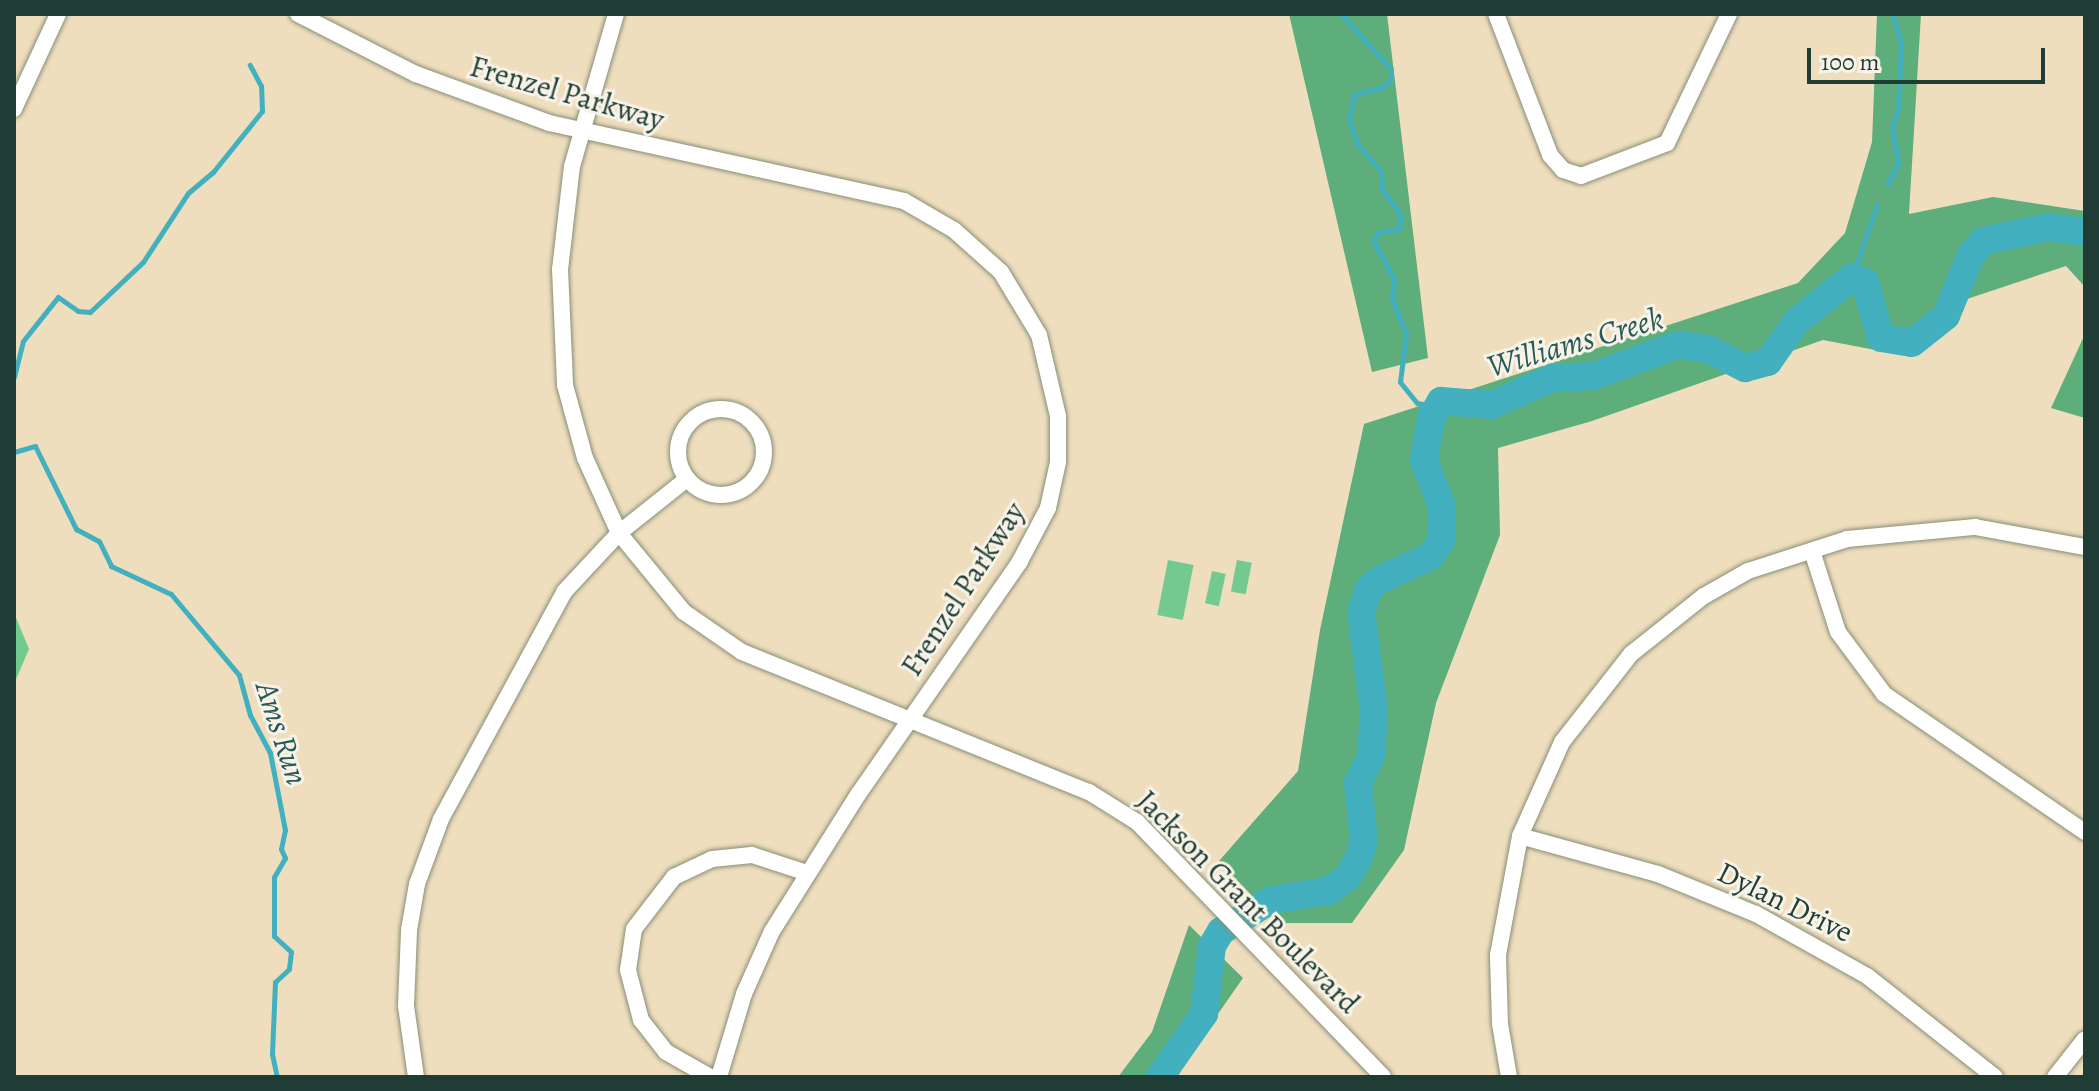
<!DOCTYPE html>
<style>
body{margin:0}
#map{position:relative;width:2099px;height:1091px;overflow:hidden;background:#efdebd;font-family:Alegreya,serif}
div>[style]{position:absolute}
.green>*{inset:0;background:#72ca90;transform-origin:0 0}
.forest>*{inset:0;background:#5dae7a}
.stream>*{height:5px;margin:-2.5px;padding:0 2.5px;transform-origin:2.5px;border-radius:2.5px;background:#42b0be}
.river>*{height:28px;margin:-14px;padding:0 14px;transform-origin:14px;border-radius:14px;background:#42b0be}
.roads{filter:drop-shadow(0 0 2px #878e78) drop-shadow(0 0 2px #878e78)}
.street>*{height:16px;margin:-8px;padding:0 8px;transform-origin:8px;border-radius:8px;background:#fff}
.street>.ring{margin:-8px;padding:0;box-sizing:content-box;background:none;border:16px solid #fff;border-radius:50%}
span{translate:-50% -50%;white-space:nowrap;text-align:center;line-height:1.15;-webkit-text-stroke:6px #f7f3e8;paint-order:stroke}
.street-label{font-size:30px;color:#1f3d34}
.water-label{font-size:32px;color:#285a56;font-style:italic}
.frame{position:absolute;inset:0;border:16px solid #1f3d34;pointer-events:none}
.scale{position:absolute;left:1807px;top:48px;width:238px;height:36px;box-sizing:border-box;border:4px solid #1f3d34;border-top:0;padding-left:10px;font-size:24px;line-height:28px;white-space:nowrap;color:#1f3d34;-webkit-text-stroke:6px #f7f3e8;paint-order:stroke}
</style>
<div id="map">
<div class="green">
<i style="left:1168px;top:560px;width:26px;height:56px;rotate:11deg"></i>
<i style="left:1237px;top:560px;width:15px;height:32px;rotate:11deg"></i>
<i style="left:1212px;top:571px;width:14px;height:33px;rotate:12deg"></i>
<i style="clip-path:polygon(14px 613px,29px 649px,14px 684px)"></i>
</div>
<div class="forest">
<i style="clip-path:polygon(1289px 14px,1387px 14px,1428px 358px,1372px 372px)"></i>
<i style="clip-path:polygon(1877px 14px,1921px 14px,1909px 214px,1993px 197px,2085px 211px,2085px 287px,2066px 266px,1967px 299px,1912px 357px,1823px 340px,1592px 421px,1498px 448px,1500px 535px,1436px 703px,1404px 850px,1352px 923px,1278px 923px,1219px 861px,1298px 771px,1320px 630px,1364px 424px,1798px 283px,1845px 233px,1872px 142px)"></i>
<i style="clip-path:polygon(2085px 334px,2085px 418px,2051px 408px)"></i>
<i style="clip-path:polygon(1189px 925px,1243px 978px,1174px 1077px,1118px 1077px,1152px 1032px)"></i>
</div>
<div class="stream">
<i style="left:1341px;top:14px;width:74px;rotate:47.7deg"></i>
<i style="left:1391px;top:69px;width:10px;rotate:90deg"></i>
<i style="left:1391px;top:79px;width:12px;rotate:138deg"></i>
<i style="left:1382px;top:87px;width:29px;rotate:164deg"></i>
<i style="left:1354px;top:95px;width:25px;rotate:102deg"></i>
<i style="left:1349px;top:119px;width:28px;rotate:71deg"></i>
<i style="left:1358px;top:145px;width:35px;rotate:49deg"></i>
<i style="left:1381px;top:171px;width:18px;rotate:87deg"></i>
<i style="left:1382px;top:189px;width:32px;rotate:54deg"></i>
<i style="left:1401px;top:215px;width:14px;rotate:98deg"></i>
<i style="left:1399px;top:229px;width:20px;rotate:171deg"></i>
<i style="left:1379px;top:232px;width:10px;rotate:127deg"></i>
<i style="left:1373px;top:240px;width:44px;rotate:61.7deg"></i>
<i style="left:1394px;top:279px;width:20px;rotate:96deg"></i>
<i style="left:1392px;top:299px;width:38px;rotate:68deg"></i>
<i style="left:1406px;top:334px;width:48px;rotate:97.1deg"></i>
<i style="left:1400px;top:382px;width:27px;rotate:51deg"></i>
<i style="left:1417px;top:403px;width:19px;rotate:9deg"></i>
<i style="left:1887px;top:185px;width:25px;rotate:-63deg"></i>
<i style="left:1898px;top:163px;width:36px;rotate:-99deg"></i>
<i style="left:1892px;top:127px;width:19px;rotate:-72deg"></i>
<i style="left:1898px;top:109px;width:65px;rotate:-87.4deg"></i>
<i style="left:1901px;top:44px;width:31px;rotate:-105deg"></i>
<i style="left:1852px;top:277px;width:76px;rotate:-70.9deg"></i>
<i style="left:14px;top:377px;width:37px;rotate:-76deg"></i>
<i style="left:23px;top:341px;width:56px;rotate:-51.5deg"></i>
<i style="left:58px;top:297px;width:24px;rotate:35deg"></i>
<i style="left:78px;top:311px;width:12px;rotate:5deg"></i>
<i style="left:90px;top:312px;width:73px;rotate:-43.3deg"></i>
<i style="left:143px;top:262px;width:82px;rotate:-56.9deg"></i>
<i style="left:188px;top:193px;width:33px;rotate:-40deg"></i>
<i style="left:213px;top:172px;width:78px;rotate:-51.2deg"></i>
<i style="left:262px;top:111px;width:25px;rotate:-92deg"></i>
<i style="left:261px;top:86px;width:24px;rotate:-118deg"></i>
<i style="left:14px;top:452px;width:22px;rotate:-16deg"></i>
<i style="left:35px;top:446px;width:93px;rotate:63.7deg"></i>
<i style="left:76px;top:529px;width:26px;rotate:28deg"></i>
<i style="left:99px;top:541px;width:28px;rotate:64deg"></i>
<i style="left:111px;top:566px;width:66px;rotate:25deg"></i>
<i style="left:171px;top:594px;width:106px;rotate:50deg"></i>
<i style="left:239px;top:675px;width:41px;rotate:74.6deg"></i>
<i style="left:250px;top:715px;width:43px;rotate:62.2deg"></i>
<i style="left:270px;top:753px;width:78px;rotate:79deg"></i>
<i style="left:285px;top:830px;width:19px;rotate:102deg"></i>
<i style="left:281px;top:849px;width:10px;rotate:66deg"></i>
<i style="left:285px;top:858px;width:22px;rotate:120deg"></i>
<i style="left:274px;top:877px;width:59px;rotate:90deg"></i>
<i style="left:274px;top:936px;width:23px;rotate:43deg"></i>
<i style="left:291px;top:952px;width:17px;rotate:97deg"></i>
<i style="left:289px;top:969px;width:19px;rotate:137deg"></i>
<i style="left:275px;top:982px;width:72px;rotate:92.4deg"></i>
<i style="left:272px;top:1054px;width:24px;rotate:78deg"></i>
</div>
<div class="river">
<i style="left:1160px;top:1077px;width:77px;rotate:-55.1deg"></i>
<i style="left:1204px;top:1014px;width:68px;rotate:-83.3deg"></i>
<i style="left:1212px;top:946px;width:17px;rotate:-59deg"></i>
<i style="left:1221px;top:931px;width:59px;rotate:-31.8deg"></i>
<i style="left:1271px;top:900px;width:58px;rotate:-9deg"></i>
<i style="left:1328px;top:891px;width:24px;rotate:-35deg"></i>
<i style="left:1348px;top:877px;width:23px;rotate:-61deg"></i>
<i style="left:1359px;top:857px;width:18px;rotate:-74deg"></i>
<i style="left:1364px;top:840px;width:57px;rotate:-96deg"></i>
<i style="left:1358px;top:783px;width:30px;rotate:-64deg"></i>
<i style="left:1371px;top:756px;width:45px;rotate:-86.2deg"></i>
<i style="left:1374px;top:711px;width:100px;rotate:-97.5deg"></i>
<i style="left:1361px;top:612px;width:24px;rotate:-71deg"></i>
<i style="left:1369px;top:589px;width:13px;rotate:-42deg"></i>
<i style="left:1379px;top:580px;width:57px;rotate:-24.8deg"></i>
<i style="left:1431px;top:556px;width:18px;rotate:-56deg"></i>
<i style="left:1441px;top:541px;width:34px;rotate:-88deg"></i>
<i style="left:1442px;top:507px;width:50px;rotate:-111deg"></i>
<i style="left:1424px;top:460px;width:43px;rotate:-80.5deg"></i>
<i style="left:1431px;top:418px;width:20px;rotate:-60deg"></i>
<i style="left:1441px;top:401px;width:51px;rotate:4.5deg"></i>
<i style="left:1492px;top:405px;width:66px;rotate:-24.2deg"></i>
<i style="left:1552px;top:378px;width:42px;rotate:-2.7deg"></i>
<i style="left:1594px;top:376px;width:89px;rotate:-20.5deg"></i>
<i style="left:1677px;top:345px;width:31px;rotate:7deg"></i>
<i style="left:1708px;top:349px;width:42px;rotate:27.2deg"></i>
<i style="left:1745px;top:368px;width:24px;rotate:-15deg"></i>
<i style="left:1768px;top:362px;width:49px;rotate:-55deg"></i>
<i style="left:1796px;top:322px;width:72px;rotate:-38.8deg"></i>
<i style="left:1852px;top:277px;width:14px;rotate:21deg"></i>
<i style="left:1865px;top:282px;width:58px;rotate:74.1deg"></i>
<i style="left:1881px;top:338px;width:31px;rotate:9deg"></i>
<i style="left:1912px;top:343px;width:43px;rotate:-38.5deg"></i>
<i style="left:1946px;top:316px;width:66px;rotate:-67.7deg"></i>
<i style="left:1971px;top:255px;width:18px;rotate:-49deg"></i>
<i style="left:1983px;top:241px;width:66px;rotate:-12.2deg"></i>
<i style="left:2048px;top:227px;width:37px;rotate:8deg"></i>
</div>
<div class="roads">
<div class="street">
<i style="left:298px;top:14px;width:132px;rotate:27deg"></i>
<i style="left:416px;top:74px;width:142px;rotate:20.2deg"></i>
<i style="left:549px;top:123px;width:363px;rotate:12.4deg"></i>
<i style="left:904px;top:201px;width:58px;rotate:30.1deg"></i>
<i style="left:954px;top:230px;width:63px;rotate:41.8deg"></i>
<i style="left:1001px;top:272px;width:74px;rotate:58.9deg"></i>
<i style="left:1039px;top:335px;width:83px;rotate:76.8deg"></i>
<i style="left:1058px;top:416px;width:46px;rotate:90deg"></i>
<i style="left:1058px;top:462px;width:47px;rotate:102.3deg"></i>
<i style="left:1048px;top:508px;width:62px;rotate:117.8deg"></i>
<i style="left:1019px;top:563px;width:280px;rotate:124.8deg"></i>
<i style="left:859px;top:793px;width:163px;rotate:122.2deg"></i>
<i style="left:772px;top:931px;width:69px;rotate:114deg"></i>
<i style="left:744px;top:994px;width:87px;rotate:106.8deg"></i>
<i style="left:616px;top:14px;width:158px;rotate:106.1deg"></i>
<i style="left:572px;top:166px;width:104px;rotate:96.6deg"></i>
<i style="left:560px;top:269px;width:116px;rotate:87.5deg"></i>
<i style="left:565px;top:385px;width:76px;rotate:74.7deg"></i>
<i style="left:585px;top:458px;width:82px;rotate:65.6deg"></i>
<i style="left:619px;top:533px;width:102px;rotate:50.6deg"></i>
<i style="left:684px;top:612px;width:70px;rotate:34.6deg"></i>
<i style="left:742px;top:652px;width:374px;rotate:22deg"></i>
<i style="left:1089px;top:792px;width:57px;rotate:32deg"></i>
<i style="left:1137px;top:822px;width:354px;rotate:46deg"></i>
<i style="left:1496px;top:14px;width:151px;rotate:69deg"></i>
<i style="left:1550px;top:155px;width:20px;rotate:49deg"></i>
<i style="left:1563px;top:170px;width:19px;rotate:18deg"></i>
<i style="left:1581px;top:176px;width:92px;rotate:-21deg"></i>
<i style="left:1667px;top:143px;width:143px;rotate:-64.3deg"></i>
<i style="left:14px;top:109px;width:105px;rotate:-65.1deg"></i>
<i class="ring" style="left:678px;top:409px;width:70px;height:70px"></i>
<i style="left:1812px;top:551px;width:85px;rotate:72.2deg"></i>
<i style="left:1838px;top:632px;width:77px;rotate:53.4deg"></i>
<i style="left:1884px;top:694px;width:244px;rotate:34.5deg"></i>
<i style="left:1520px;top:836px;width:143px;rotate:15.4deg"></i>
<i style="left:1658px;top:874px;width:106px;rotate:22.2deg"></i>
<i style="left:1756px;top:914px;width:127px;rotate:29.2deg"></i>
<i style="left:1867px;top:976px;width:163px;rotate:38.3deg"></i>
<i style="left:416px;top:1077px;width:72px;rotate:-98deg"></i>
<i style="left:406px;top:1006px;width:76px;rotate:-87.7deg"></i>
<i style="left:409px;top:930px;width:47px;rotate:-80.1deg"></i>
<i style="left:417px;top:884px;width:69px;rotate:-69.7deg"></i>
<i style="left:441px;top:819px;width:258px;rotate:-61.5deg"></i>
<i style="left:564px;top:592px;width:81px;rotate:-47deg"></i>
<i style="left:619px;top:533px;width:87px;rotate:-38.5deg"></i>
<i style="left:710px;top:1077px;width:51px;rotate:-150.4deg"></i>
<i style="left:666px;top:1052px;width:41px;rotate:-128deg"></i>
<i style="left:641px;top:1020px;width:52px;rotate:-104.6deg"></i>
<i style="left:628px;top:970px;width:41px;rotate:-81.7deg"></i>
<i style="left:634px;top:929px;width:66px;rotate:-52.4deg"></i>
<i style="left:674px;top:877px;width:42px;rotate:-25.3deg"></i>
<i style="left:712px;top:859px;width:40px;rotate:-5.7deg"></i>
<i style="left:752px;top:855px;width:58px;rotate:18.1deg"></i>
<i style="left:1509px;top:1077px;width:54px;rotate:-99.6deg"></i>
<i style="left:1500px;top:1024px;width:69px;rotate:-91.7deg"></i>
<i style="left:1498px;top:955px;width:121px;rotate:-79.5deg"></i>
<i style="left:1520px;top:836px;width:103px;rotate:-65.9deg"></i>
<i style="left:1562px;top:742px;width:112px;rotate:-51.9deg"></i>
<i style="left:1631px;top:654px;width:93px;rotate:-38.5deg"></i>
<i style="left:1704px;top:596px;width:51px;rotate:-29.6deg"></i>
<i style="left:1748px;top:571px;width:104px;rotate:-17.9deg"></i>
<i style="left:1847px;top:539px;width:129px;rotate:-5.4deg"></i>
<i style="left:1975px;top:527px;width:112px;rotate:10.3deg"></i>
<i style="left:2055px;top:1077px;width:48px;rotate:-51.7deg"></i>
</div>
</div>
<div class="street-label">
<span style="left:567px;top:93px;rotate:16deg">Frenzel Parkway</span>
<span style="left:963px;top:589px;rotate:-57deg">Frenzel Parkway</span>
<span style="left:1248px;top:902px;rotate:45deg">Jackson Grant Boulevard</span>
<span style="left:1785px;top:902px;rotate:26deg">Dylan Drive</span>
</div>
<div class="water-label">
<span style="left:1575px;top:342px;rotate:-16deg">Williams Creek</span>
<span style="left:282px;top:733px;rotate:72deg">Ams Run</span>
</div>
<div class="frame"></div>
<div class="scale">100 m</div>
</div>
